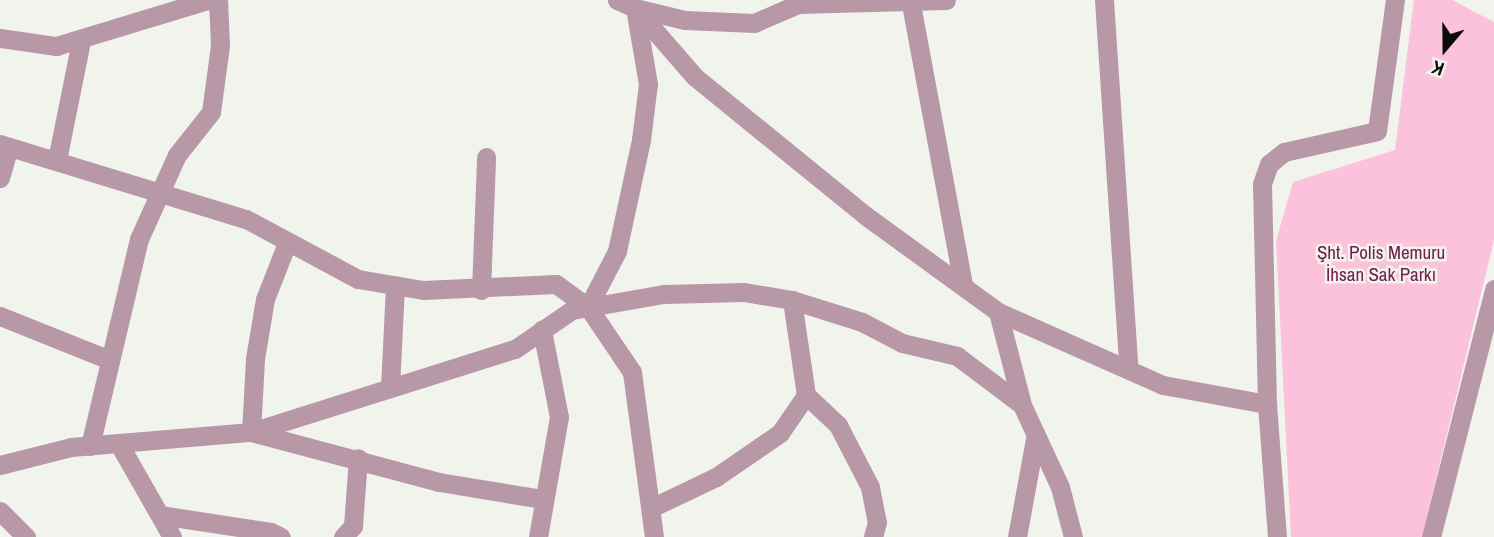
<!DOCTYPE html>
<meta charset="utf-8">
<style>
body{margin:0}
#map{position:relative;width:1494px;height:537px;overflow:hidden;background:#f0f4ec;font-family:"Archivo Narrow",sans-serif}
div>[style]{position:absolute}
.green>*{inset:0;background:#fcc1db}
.street>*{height:19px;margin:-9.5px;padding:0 9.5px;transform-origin:9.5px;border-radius:9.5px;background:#b898a6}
span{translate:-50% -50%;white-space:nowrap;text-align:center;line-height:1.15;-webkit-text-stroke:5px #f0f4ec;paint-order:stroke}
.park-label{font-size:19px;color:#72204c}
.north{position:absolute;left:1410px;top:14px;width:70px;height:70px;-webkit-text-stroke:5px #f0f4ec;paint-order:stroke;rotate:200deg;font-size:19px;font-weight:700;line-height:28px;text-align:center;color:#0b0c0a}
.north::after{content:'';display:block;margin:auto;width:24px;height:32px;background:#0b0c0a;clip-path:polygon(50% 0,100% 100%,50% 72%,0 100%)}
</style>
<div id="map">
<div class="green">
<i style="clip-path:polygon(1414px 0,1452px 0,1494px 22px,1494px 240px,1422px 537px,1291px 537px,1276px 241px,1293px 182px,1395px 150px)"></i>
</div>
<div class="street">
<i style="left:617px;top:0;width:20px;rotate:24deg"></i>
<i style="left:635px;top:8px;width:91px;rotate:49deg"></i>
<i style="left:695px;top:77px;width:220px;rotate:39.1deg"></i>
<i style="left:866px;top:216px;width:163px;rotate:36deg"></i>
<i style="left:998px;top:312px;width:180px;rotate:23.9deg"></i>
<i style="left:1163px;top:385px;width:106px;rotate:10.4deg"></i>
<i style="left:1267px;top:404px;width:133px;rotate:85.7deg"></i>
<i style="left:1104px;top:0;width:367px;rotate:86.2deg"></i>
<i style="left:911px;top:4px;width:286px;rotate:79.5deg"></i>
<i style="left:0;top:38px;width:57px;rotate:8.1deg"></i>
<i style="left:56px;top:46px;width:158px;rotate:-16.9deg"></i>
<i style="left:0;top:144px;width:257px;rotate:17deg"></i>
<i style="left:246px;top:219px;width:127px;rotate:28.2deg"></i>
<i style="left:358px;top:279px;width:66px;rotate:9.6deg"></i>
<i style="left:423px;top:290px;width:133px;rotate:-2.6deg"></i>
<i style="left:556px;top:284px;width:39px;rotate:36deg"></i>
<i style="left:588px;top:307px;width:63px;rotate:-62.6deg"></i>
<i style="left:617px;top:251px;width:114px;rotate:-77.8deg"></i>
<i style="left:641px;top:140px;width:56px;rotate:-82.9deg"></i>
<i style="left:648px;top:84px;width:77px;rotate:-99.7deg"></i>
<i style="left:635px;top:8px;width:51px;rotate:13.5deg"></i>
<i style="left:685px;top:20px;width:69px;rotate:2.5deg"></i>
<i style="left:754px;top:23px;width:48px;rotate:-23.4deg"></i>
<i style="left:798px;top:4px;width:148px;rotate:-1.5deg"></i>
<i style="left:57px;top:160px;width:121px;rotate:-78.6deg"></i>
<i style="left:0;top:178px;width:32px;rotate:-74deg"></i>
<i style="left:287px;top:243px;width:60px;rotate:111.4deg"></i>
<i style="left:265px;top:299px;width:61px;rotate:99.5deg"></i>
<i style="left:255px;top:359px;width:73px;rotate:93.1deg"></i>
<i style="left:251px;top:432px;width:195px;rotate:14.9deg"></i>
<i style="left:439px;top:482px;width:104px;rotate:9.4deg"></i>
<i style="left:481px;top:290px;width:133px;rotate:-87.8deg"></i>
<i style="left:588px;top:307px;width:78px;rotate:55.9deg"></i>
<i style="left:632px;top:372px;width:166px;rotate:82.4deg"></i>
<i style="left:998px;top:312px;width:96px;rotate:75.5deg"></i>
<i style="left:1022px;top:405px;width:90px;rotate:65.1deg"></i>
<i style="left:1060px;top:487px;width:52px;rotate:75.4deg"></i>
<i style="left:0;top:316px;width:118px;rotate:21.8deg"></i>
<i style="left:390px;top:388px;width:103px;rotate:-87.2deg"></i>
<i style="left:806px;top:395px;width:44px;rotate:43.2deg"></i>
<i style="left:838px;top:425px;width:70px;rotate:62.7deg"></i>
<i style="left:870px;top:487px;width:36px;rotate:79deg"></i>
<i style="left:877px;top:522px;width:16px;rotate:105deg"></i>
<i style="left:1267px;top:404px;width:220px;rotate:-91.3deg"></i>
<i style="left:1262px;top:184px;width:21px;rotate:-71deg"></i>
<i style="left:1269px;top:164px;width:19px;rotate:-39deg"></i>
<i style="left:1284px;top:152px;width:95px;rotate:-12.7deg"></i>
<i style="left:1377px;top:131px;width:132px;rotate:-82.2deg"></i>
<i style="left:119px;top:444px;width:107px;rotate:60.3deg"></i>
<i style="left:90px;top:446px;width:213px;rotate:-76.7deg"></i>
<i style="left:139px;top:239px;width:92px;rotate:-65.7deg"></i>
<i style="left:177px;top:155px;width:55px;rotate:-51.7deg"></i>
<i style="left:211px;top:112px;width:68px;rotate:-82.3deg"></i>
<i style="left:220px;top:45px;width:45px;rotate:-92.5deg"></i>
<i style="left:0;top:465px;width:73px;rotate:-14.2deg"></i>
<i style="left:71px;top:447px;width:181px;rotate:-4.8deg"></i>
<i style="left:251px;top:432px;width:277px;rotate:-17.5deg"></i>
<i style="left:515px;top:349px;width:69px;rotate:-34.4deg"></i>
<i style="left:572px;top:310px;width:93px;rotate:-9.9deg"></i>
<i style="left:664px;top:294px;width:80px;rotate:-1.4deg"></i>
<i style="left:744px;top:292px;width:49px;rotate:9.5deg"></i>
<i style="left:792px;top:300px;width:73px;rotate:17.4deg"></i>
<i style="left:862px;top:322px;width:45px;rotate:27.7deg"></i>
<i style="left:902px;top:343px;width:57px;rotate:13.3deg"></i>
<i style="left:957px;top:356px;width:81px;rotate:37deg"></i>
<i style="left:653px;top:507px;width:70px;rotate:-25.5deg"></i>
<i style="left:716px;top:477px;width:78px;rotate:-34.5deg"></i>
<i style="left:780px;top:433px;width:46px;rotate:-55.6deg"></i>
<i style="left:806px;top:395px;width:96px;rotate:-98.4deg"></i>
<i style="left:0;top:511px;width:37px;rotate:45deg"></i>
<i style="left:160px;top:515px;width:112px;rotate:8.7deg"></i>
<i style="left:271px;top:532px;width:11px;rotate:27deg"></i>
<i style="left:343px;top:537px;width:15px;rotate:-48deg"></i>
<i style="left:353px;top:526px;width:68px;rotate:-85.8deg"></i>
<i style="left:538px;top:537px;width:122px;rotate:-80.1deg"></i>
<i style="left:559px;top:417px;width:89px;rotate:-101.1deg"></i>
<i style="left:1017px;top:537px;width:100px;rotate:-79.6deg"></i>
<i style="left:1431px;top:537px;width:256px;rotate:-75.7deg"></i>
</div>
<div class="park-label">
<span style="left:1381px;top:264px">Şht. Polis Memuru<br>İhsan Sak Parkı</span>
</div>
<div class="north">K</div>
</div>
